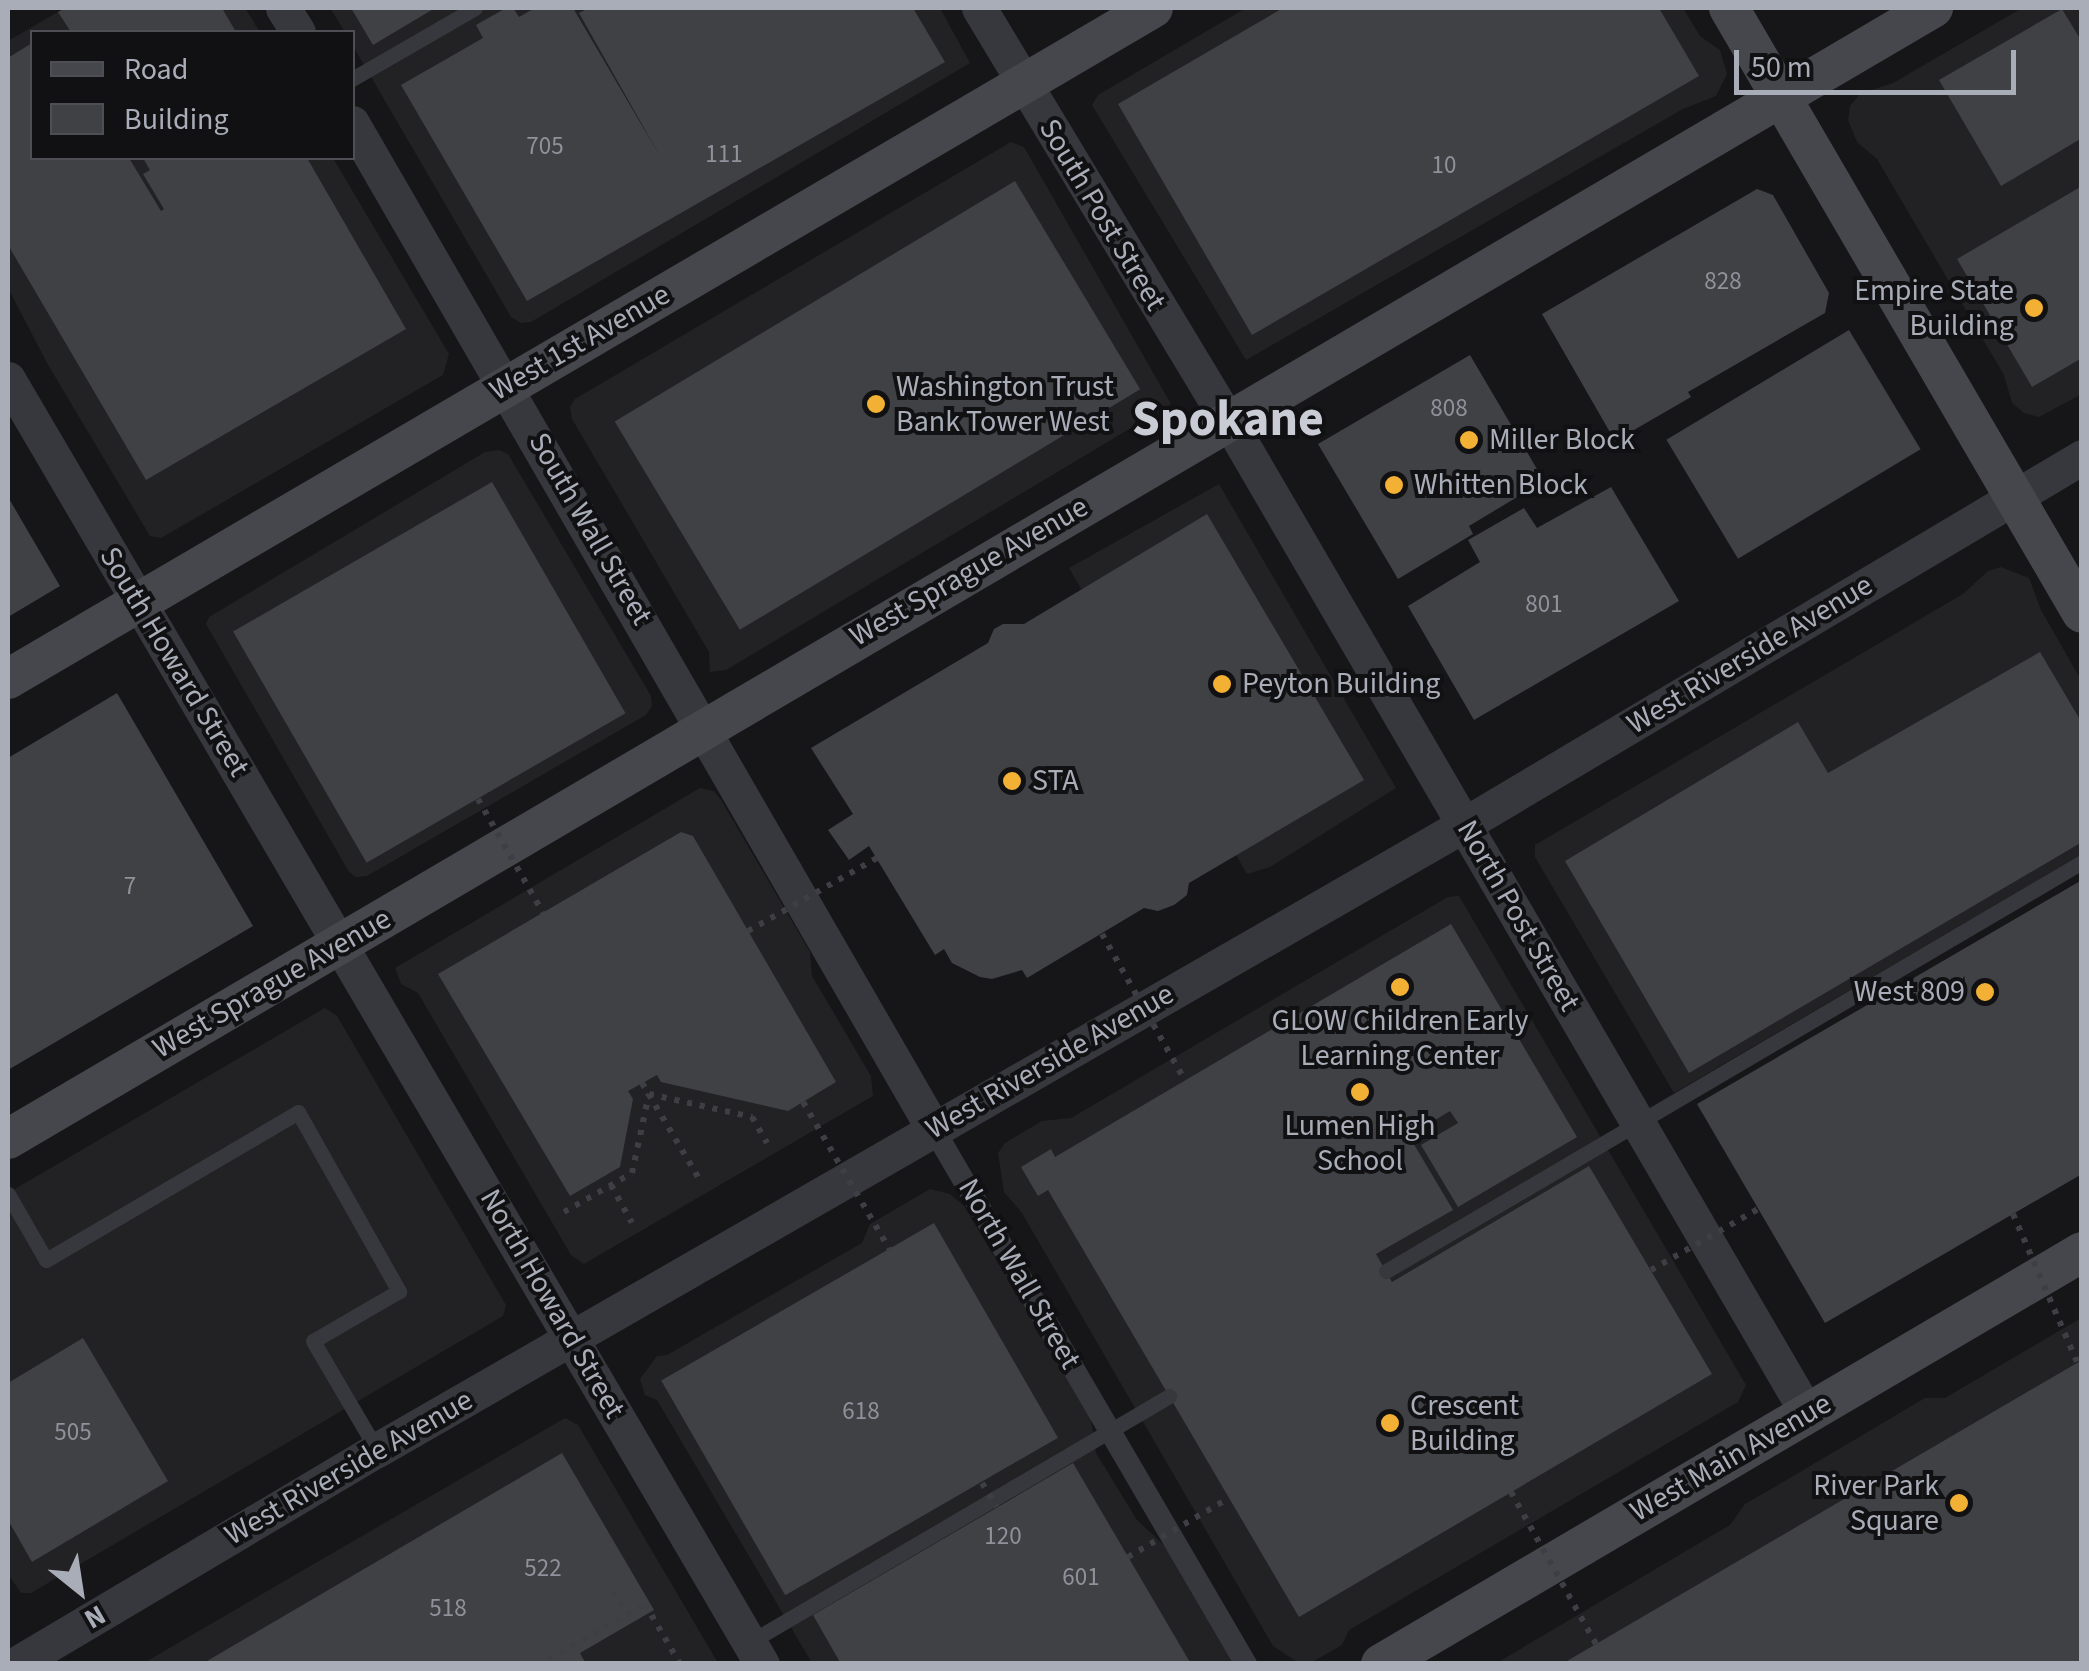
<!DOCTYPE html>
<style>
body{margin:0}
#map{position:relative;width:2089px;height:1671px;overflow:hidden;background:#161618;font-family:"Source Sans 3",sans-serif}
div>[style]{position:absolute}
.built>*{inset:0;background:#222225}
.building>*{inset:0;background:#404145;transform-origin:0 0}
.path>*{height:6px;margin-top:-3px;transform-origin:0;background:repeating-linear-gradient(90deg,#3d3f44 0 5px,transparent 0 13px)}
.service>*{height:15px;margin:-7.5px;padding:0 7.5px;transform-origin:7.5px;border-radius:7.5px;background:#37383d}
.pedestrian>*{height:22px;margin:-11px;padding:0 11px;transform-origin:11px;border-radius:11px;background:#37383d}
.tertiary>*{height:35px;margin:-17.5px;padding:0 17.5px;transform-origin:17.5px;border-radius:17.5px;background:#37383d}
.secondary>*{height:40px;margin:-20px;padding:0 20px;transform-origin:20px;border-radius:20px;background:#45474d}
.path-bridge>*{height:6px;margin-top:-3px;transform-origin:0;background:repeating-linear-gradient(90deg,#3d3f44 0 5px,transparent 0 13px)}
.dots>*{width:28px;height:28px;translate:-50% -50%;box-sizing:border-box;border:5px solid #111113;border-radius:50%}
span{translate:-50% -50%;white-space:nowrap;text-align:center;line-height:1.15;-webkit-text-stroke:8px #111113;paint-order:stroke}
.number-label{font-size:25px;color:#8e929b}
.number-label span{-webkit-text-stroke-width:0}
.street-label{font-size:30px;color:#a8adb8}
.poi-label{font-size:30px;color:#a8adb8}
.right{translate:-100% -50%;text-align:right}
.left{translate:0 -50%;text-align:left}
.town-label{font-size:50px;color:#c9ccd4;font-weight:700}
.frame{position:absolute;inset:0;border:10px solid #a8adb8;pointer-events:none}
.legend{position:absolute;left:30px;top:30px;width:325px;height:130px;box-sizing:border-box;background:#111113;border:2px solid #4d4f55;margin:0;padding:12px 18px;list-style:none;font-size:30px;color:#a8adb8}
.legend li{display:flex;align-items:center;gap:20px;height:50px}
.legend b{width:50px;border:2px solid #4d4f55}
.north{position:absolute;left:30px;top:1541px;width:100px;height:100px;-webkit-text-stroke:8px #111113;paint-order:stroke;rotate:150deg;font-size:28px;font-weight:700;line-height:40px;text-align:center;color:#a8adb8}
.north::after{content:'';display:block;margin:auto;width:35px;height:45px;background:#a8adb8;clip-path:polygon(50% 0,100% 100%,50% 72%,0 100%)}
.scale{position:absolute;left:1734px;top:50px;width:282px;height:45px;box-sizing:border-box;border:5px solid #a8adb8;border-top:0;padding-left:12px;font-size:30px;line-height:35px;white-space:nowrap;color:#a8adb8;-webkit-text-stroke:8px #111113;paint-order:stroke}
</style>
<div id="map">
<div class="built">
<i style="clip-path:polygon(65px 8px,245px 8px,260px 32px,32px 32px,32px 158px,333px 158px,449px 354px,443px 375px,161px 538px,150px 536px,47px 363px,8px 288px,8px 41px)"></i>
<i style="clip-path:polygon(330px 8px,940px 8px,970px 63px,531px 322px,521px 323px,511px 317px,353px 46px,352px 32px,345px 32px)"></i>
<i style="clip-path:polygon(1246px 8px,1683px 8px,1700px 36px,1720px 50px,1727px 74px,1716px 96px,1683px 109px,1246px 360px,1092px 105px,1098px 95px)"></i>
<i style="clip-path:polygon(2022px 8px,2081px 8px,2082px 394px,2039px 417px,2024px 413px,2012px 403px,2004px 375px,1877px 159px,1857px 142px,1848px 120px,1850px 106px,1860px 94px,1893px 83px)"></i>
<i style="clip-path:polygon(1011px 142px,1024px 147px,1171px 404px,726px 670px,710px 672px,709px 652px,572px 419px,570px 407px,575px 399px)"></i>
<i style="clip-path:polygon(499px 450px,508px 454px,651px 696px,652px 706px,646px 715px,367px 876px,356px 877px,349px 872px,206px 624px,209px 617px,485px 452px)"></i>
<i style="clip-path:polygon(1219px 484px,1396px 788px,1270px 867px,1247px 874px,1069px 568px)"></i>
<i style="clip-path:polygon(2001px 567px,2029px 578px,2041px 610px,2081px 680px,2081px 855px,1674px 1093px,1535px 857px,1535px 845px,1963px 594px,1988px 571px)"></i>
<i style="clip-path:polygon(700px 788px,714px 791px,721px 800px,810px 952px,812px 976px,871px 1076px,873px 1096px,584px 1264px,571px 1255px,418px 993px,401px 984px,395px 968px)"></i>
<i style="clip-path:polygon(1459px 896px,1746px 1385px,1738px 1402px,1349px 1630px,1342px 1645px,1314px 1661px,1299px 1663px,1273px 1646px,1022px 1213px,1004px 1192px,998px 1153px,1005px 1143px,1042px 1121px,1071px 1118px,1448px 897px)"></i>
<i style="clip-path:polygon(325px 1008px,337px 1016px,506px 1305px,503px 1316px,31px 1593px,21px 1593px,8px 1574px,8px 1193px)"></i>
<i style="clip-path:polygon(930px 1189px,950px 1194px,964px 1206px,1090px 1413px,1096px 1453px,1137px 1520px,1169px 1550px,1235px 1663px,812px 1663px,657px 1400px,645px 1395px,640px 1379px,657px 1356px,667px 1355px,862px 1243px,870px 1224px)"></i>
<i style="clip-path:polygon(2081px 1318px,2081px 1663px,1495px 1664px,1730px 1525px,1745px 1504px,1795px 1475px,1925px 1398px,1945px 1398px)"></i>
<i style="clip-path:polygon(565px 1418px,578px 1425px,718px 1663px,142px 1664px)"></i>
</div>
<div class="building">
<i style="clip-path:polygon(65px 8px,222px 8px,236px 32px,71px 32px,58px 12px)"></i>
<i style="clip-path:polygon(351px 8px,435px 8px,373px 45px)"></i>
<i style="clip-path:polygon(506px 8px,513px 8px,519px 17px,535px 8px,573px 8px,661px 158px,579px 13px,589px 8px,913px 8px,945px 62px,527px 301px,401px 85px,483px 38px,476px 25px)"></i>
<i style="clip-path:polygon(1283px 8px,1659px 8px,1699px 76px,1252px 335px,1118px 104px)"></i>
<i style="clip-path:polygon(2062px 9px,2082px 42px,2082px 138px,2001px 186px,1939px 80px)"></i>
<i style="clip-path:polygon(32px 43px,32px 158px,129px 158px,161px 211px,164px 209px,143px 174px,150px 170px,143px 158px,307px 158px,406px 329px,146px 480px,8px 245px,8px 58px)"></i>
<i style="left:1015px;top:181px;width:243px;height:467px;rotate:59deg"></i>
<i style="clip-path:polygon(2082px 186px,2082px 358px,2032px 387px,1957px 259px)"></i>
<i style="clip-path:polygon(1757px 189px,1773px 195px,1829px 293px,1825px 313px,1688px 392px,1691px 397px,1615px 441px,1542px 314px)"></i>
<i style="left:1849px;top:330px;width:139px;height:213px;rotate:59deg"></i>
<i style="clip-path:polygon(1470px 355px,1544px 481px,1469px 526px,1473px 534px,1398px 579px,1318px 444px)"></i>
<i style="left:492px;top:482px;width:267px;height:299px;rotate:60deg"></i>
<i style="clip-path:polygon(1611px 487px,1679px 601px,1474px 720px,1408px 606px,1480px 562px,1468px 540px,1524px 508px,1537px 528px)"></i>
<i style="clip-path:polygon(8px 497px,60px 586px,8px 617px)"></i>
<i style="clip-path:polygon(1207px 514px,1364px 780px,1189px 883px,1187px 895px,1174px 905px,1158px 911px,1144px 908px,1027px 978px,1022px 970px,992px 979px,980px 977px,952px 963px,944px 949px,935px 955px,869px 846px,849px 860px,828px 830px,853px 814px,811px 748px,988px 643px,994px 629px,1003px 624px,1024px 624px)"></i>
<i style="clip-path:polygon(2040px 652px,2082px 723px,2082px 842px,1689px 1073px,1565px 861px,1798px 722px,1828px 773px)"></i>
<i style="clip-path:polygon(117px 693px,253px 926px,8px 1070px,8px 758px)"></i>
<i style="clip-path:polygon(681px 832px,693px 836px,836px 1082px,788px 1111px,661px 1082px,657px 1075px,628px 1091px,633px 1099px,620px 1167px,570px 1196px,438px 974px)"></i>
<i style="clip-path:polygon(2082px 880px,2082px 1174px,1825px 1323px,1697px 1104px)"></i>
<i style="clip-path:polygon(1451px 924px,1577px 1137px,1458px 1207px,1421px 1145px,1458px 1123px,1450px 1111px,1409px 1136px,1453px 1210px,1376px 1254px,1392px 1282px,1589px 1166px,1712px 1374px,1299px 1617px,1048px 1190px,1038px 1196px,1021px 1167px,1051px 1149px,1055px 1157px)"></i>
<i style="left:934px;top:1223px;width:248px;height:315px;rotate:60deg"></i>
<i style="clip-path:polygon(83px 1338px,168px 1481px,32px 1562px,8px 1520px,8px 1383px)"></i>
<i style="clip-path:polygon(2082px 1360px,2082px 1664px,1562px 1664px,1596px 1644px)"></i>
<i style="clip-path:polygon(562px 1453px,654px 1610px,580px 1653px,586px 1664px,202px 1664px)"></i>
<i style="clip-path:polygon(1073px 1463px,1191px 1664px,841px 1664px,813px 1615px)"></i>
</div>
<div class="path">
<i style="left:642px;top:1083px;width:115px;rotate:59.2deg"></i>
<i style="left:611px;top:1185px;width:43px;rotate:61.1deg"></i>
<i style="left:564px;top:1212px;width:78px;rotate:-29.8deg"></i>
<i style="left:632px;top:1173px;width:81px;rotate:-77.9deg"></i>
<i style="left:649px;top:1094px;width:106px;rotate:12.6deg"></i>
<i style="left:752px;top:1117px;width:30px;rotate:60deg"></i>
<i style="left:613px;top:1591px;width:27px;rotate:59deg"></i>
<i style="left:548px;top:1659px;width:112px;rotate:-29.6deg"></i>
<i style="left:645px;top:1604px;width:69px;rotate:59.7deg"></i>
</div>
<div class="service">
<i style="left:352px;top:79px;width:142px;rotate:-30deg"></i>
<i style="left:8px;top:1194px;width:76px;rotate:60.1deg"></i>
<i style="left:46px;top:1260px;width:292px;rotate:-30.4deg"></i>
<i style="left:298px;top:1112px;width:206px;rotate:60.6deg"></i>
<i style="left:399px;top:1291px;width:99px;rotate:149.8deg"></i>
<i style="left:313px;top:1341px;width:126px;rotate:59.6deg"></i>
<i style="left:1386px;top:1271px;width:807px;rotate:-30.44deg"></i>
<i style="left:750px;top:1642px;width:486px;rotate:-30.4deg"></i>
</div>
<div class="pedestrian">
<i style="left:933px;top:1128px;width:621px;rotate:59.72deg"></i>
</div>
<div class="tertiary">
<i style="left:283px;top:8px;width:28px;rotate:58deg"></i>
<i style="left:979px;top:8px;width:481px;rotate:58.9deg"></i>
<i style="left:1228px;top:420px;width:1149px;rotate:59.75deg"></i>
<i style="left:352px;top:123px;width:1161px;rotate:59.97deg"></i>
<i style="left:8px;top:379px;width:1490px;rotate:59.6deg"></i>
<i style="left:16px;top:1664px;width:420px;rotate:-30.7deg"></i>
<i style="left:377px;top:1450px;width:1255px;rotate:-29.91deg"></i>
<i style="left:1465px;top:824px;width:718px;rotate:-30.74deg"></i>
</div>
<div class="secondary">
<i style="left:1729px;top:8px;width:700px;rotate:59.74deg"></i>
<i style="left:8px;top:679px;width:1327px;rotate:-30.37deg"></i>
<i style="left:8px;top:1139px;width:2233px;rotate:-30.44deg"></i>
<i style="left:1381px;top:1664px;width:813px;rotate:-30.44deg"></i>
</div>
<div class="path-bridge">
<i style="left:478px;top:799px;width:131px;rotate:60.3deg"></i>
<i style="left:748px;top:931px;width:148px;rotate:-29.5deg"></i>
<i style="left:1102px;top:934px;width:169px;rotate:60.5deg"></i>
<i style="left:803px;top:1102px;width:172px;rotate:59.6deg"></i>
<i style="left:2013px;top:1214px;width:161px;rotate:66.6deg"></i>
<i style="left:1651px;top:1270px;width:123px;rotate:-29.7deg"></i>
<i style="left:982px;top:1483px;width:28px;rotate:58deg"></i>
<i style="left:1511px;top:1492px;width:174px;rotate:60.8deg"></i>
<i style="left:1128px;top:1557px;width:117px;rotate:-30.3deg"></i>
</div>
<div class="dots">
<i style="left:2034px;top:308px;background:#f2b134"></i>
<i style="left:876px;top:404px;background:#f2b134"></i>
<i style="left:1469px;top:440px;background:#f2b134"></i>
<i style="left:1394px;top:485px;background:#f2b134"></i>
<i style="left:1222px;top:684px;background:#f2b134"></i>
<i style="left:1012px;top:781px;background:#f2b134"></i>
<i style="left:1400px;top:987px;background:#f2b134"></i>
<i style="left:1985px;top:992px;background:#f2b134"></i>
<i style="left:1360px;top:1092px;background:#f2b134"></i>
<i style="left:1390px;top:1423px;background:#f2b134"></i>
<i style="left:1959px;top:1503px;background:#f2b134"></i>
</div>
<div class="number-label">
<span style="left:545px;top:146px">705</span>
<span style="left:724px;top:154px">111</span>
<span style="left:1444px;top:165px">10</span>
<span style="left:1723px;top:281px">828</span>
<span style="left:1449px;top:408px">808</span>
<span style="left:1544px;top:604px">801</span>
<span style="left:130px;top:886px">7</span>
<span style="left:861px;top:1411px">618</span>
<span style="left:73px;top:1432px">505</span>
<span style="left:1003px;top:1536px">120</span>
<span style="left:543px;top:1568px">522</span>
<span style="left:1081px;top:1577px">601</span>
<span style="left:448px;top:1608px">518</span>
</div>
<div class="street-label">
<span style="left:1102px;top:215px;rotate:59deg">South Post Street</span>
<span style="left:580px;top:343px;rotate:-30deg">West 1st Avenue</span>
<span style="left:590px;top:529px;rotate:60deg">South Wall Street</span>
<span style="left:969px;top:572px;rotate:-30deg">West Sprague Avenue</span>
<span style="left:1750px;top:655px;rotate:-31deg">West Riverside Avenue</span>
<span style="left:174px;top:662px;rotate:59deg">South Howard Street</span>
<span style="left:1518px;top:916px;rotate:60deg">North Post Street</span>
<span style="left:272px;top:984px;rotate:-30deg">West Sprague Avenue</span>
<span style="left:1050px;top:1062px;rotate:-30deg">West Riverside Avenue</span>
<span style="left:1019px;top:1274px;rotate:60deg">North Wall Street</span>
<span style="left:552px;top:1304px;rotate:60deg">North Howard Street</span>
<span style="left:1731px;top:1458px;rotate:-30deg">West Main Avenue</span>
<span style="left:349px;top:1468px;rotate:-30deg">West Riverside Avenue</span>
</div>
<div class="poi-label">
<span class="right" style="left:2014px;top:308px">Empire State<br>Building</span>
<span class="left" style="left:896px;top:404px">Washington Trust<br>Bank Tower West</span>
<span class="left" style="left:1489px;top:440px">Miller Block</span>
<span class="left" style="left:1414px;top:485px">Whitten Block</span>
<span class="left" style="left:1242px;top:684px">Peyton Building</span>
<span class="left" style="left:1032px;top:781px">STA</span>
<span class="right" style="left:1965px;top:992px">West 809</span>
<span style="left:1400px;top:1038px">GLOW Children Early<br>Learning Center</span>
<span style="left:1360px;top:1143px">Lumen High<br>School</span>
<span class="left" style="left:1410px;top:1423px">Crescent<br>Building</span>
<span class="right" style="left:1939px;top:1503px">River Park<br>Square</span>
</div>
<div class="town-label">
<span style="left:1228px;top:420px">Spokane</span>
</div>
<div class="frame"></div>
<ul class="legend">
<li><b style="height:12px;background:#45474d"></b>Road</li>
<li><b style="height:28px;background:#404145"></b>Building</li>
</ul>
<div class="north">N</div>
<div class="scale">50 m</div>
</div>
